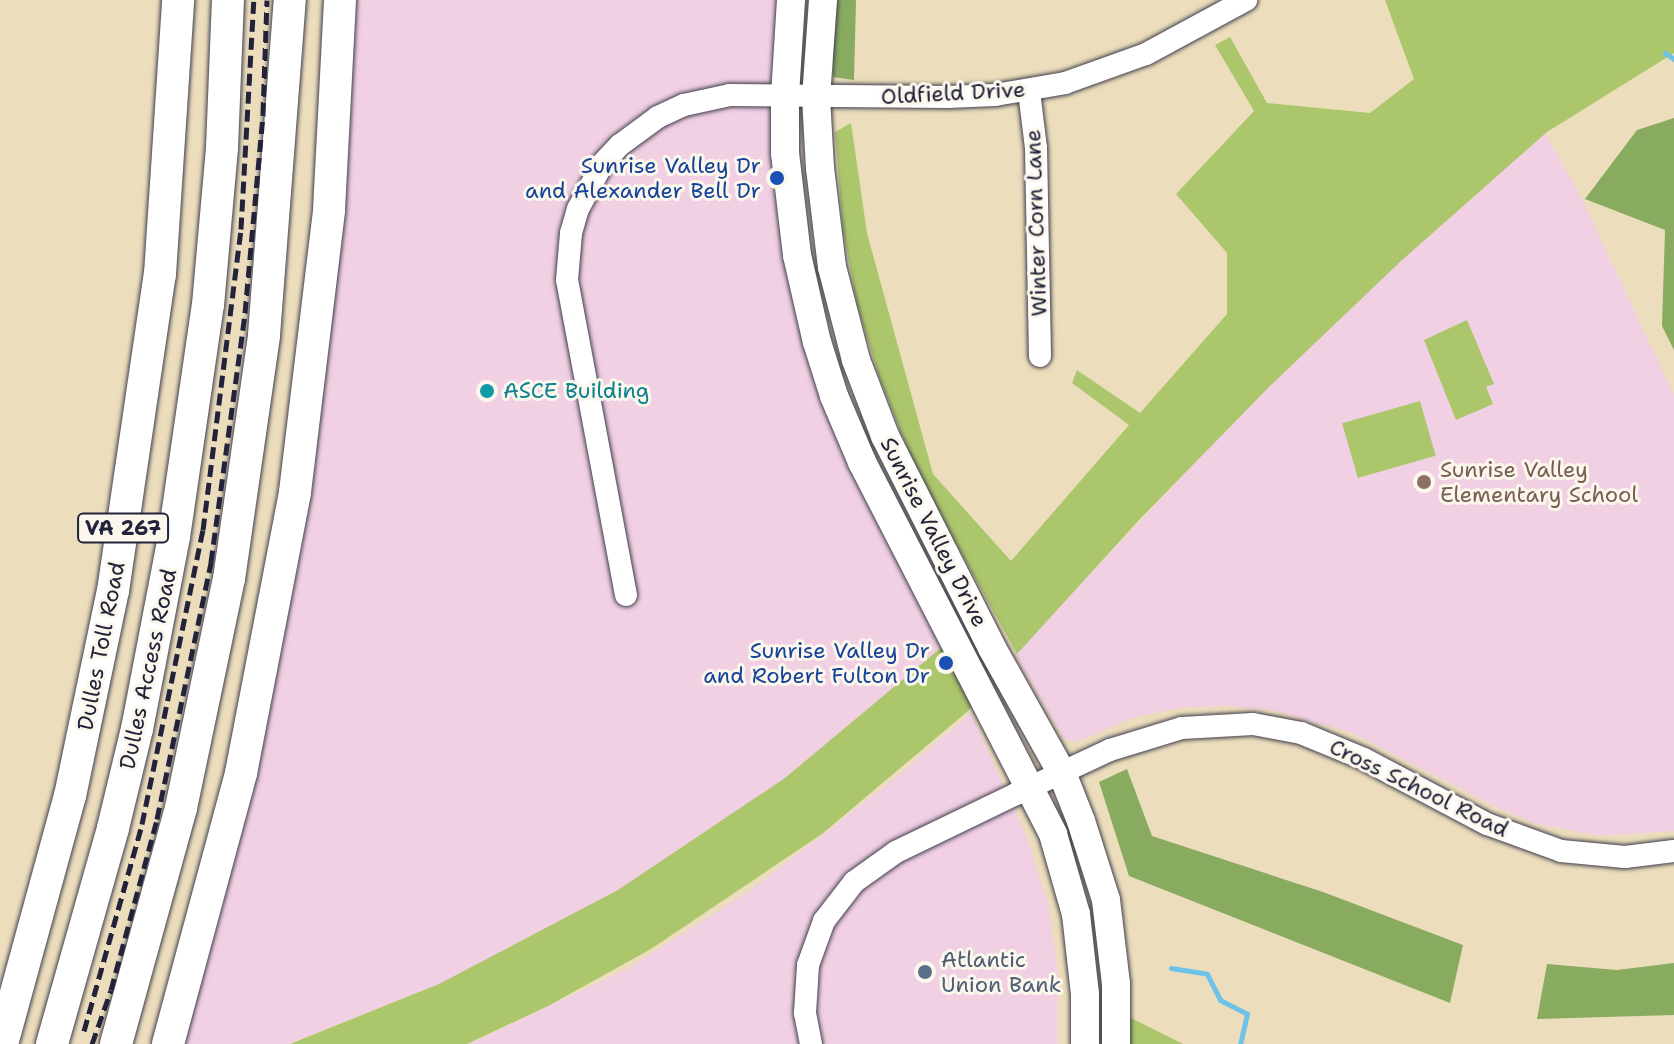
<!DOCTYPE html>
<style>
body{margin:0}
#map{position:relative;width:1674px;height:1044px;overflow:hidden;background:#ecdebc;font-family:"Shantell Sans",sans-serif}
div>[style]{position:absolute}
.built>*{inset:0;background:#f1d0e3}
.green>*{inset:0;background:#acc66c;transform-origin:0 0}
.forest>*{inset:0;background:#89ab60}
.stream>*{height:5px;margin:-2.5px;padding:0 2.5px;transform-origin:2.5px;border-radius:2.5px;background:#6cc2e9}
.roads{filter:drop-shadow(0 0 2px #403e4e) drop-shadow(0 0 2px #403e4e)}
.minor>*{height:22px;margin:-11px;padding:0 11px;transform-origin:11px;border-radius:11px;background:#fff}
.major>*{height:28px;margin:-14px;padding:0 14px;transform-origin:14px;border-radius:14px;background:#fff}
.highway>*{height:32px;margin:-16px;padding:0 16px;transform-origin:16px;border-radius:16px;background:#fff}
.rail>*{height:5px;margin-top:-2.5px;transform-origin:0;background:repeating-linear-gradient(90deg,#22223b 0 12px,transparent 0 18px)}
.dots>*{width:22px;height:22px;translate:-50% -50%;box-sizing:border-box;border:4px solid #fbf7ec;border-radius:50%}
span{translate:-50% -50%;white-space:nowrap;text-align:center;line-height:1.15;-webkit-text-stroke:6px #fbf7ec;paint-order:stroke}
.shield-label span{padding:2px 6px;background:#fbf7ec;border:2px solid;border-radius:6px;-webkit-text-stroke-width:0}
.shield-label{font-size:20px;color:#22223b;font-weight:700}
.street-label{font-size:22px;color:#22223b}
.transit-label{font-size:22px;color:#164399}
.right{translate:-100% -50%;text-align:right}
.culture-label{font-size:22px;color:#0d838f}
.left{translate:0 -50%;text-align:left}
.education-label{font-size:22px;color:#785e54}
.service-label{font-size:22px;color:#4e5e75}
</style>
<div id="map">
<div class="built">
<i style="clip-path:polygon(341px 0,792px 0,788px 31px,815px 336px,954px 634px,887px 696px,782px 781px,623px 888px,449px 980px,289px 1044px,167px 1044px,254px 719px)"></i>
<i style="clip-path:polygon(1545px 132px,1581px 197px,1674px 395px,1674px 831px,1600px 836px,1537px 824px,1500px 809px,1352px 733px,1275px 711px,1228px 706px,1181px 708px,1135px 717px,1077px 742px,1064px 739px,1015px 654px,1271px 382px,1405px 255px)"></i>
<i style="clip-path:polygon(971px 713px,1026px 835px,1049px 907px,1058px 975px,1058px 1044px,469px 1044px,627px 969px,748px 892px,888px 784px)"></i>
</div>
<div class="green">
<i style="clip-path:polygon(1385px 0,1674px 0,1674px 53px,1547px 132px,1401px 261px,1270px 386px,1139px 520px,1017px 654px,917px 473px,879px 376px,857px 304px,843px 230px,835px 132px,851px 123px,867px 233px,933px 474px,1011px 561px,1129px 425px,1072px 383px,1077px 370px,1140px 413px,1227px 314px,1227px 253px,1176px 194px,1254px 111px,1215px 45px,1230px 37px,1267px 103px,1370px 113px,1414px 79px)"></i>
<i style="clip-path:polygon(1467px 320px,1494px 384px,1486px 387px,1493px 404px,1456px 420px,1424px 340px)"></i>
<i style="left:1420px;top:401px;width:57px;height:81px;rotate:74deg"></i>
<i style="clip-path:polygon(943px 646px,974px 703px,968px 711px,822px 834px,651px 949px,548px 1006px,467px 1044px,290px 1044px,439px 984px,618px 890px,785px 778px)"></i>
<i style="clip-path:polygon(1123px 1014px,1183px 1044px,1123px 1044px)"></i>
</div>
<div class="forest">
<i style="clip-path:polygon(838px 0,856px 0,854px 80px,833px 77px,833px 30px)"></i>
<i style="clip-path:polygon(1674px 118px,1674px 350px,1662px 326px,1665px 230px,1585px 199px,1637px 130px)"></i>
<i style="clip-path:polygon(1127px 769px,1152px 836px,1323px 892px,1463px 945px,1450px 1003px,1129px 876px,1099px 782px)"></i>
<i style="clip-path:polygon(1674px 963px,1674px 1015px,1537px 1019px,1547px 964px,1617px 970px)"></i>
</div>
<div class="stream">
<i style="left:1665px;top:53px;width:11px;rotate:34deg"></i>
<i style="left:1171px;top:968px;width:36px;rotate:9deg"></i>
<i style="left:1207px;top:974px;width:29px;rotate:63deg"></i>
<i style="left:1220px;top:1000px;width:30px;rotate:27deg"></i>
<i style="left:1247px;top:1014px;width:31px;rotate:103deg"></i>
</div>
<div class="roads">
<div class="minor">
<i style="left:1029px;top:91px;width:57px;rotate:83deg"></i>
<i style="left:1036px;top:148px;width:208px;rotate:88.9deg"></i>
<i style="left:626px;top:595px;width:320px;rotate:-100.6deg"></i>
<i style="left:567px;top:280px;width:47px;rotate:-85.1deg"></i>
<i style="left:571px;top:233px;width:25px;rotate:-74deg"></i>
<i style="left:578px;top:209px;width:52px;rotate:-61.5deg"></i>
<i style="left:603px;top:163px;width:25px;rotate:-47deg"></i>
<i style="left:620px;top:145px;width:47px;rotate:-36.4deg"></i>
<i style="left:658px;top:117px;width:29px;rotate:-25deg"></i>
<i style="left:684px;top:105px;width:47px;rotate:-12.3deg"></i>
<i style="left:730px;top:95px;width:218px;rotate:0.5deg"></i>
<i style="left:948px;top:97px;width:47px;rotate:-2.4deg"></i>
<i style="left:995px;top:95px;width:71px;rotate:-9.7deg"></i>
<i style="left:1065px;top:83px;width:86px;rotate:-19.7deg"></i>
<i style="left:1146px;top:54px;width:114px;rotate:-28.4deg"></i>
<i style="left:811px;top:1044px;width:32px;rotate:-101deg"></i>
<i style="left:805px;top:1013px;width:48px;rotate:-86.4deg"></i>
<i style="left:808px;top:965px;width:47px;rotate:-70deg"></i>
<i style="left:824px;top:921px;width:49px;rotate:-52.4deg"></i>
<i style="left:854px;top:882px;width:52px;rotate:-35.5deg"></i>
<i style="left:896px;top:852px;width:133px;rotate:-25.8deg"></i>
<i style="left:1016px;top:794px;width:104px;rotate:-25.1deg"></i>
<i style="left:1110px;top:750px;width:75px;rotate:-17deg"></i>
<i style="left:1182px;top:728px;width:71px;rotate:-3.2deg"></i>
<i style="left:1253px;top:724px;width:49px;rotate:10.6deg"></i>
<i style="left:1301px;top:733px;width:68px;rotate:22.4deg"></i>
<i style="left:1364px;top:759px;width:139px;rotate:27.9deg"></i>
<i style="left:1487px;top:824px;width:79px;rotate:20deg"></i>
<i style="left:1561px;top:851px;width:64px;rotate:5.4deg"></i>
<i style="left:1625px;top:857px;width:49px;rotate:-7deg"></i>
</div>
<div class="major">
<i style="left:791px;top:0;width:96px;rotate:93.6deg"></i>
<i style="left:785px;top:96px;width:57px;rotate:90deg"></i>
<i style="left:785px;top:153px;width:103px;rotate:83.3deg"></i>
<i style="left:797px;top:255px;width:89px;rotate:77.1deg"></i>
<i style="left:817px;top:342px;width:57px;rotate:72.5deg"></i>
<i style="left:834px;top:396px;width:72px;rotate:67deg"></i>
<i style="left:862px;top:462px;width:418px;rotate:62.8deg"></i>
<i style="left:1053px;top:834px;width:83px;rotate:74deg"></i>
<i style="left:1076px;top:914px;width:81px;rotate:83.6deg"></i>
<i style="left:1085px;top:994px;width:50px;rotate:90deg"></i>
<i style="left:823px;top:0;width:97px;rotate:94.1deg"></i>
<i style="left:816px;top:97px;width:71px;rotate:86.8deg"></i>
<i style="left:820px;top:168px;width:100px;rotate:83.1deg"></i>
<i style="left:832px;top:267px;width:96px;rotate:75.5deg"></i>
<i style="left:856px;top:360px;width:81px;rotate:69.1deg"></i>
<i style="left:885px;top:436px;width:237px;rotate:63.2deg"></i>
<i style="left:992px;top:648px;width:143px;rotate:60.8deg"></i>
<i style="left:1062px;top:773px;width:52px;rotate:68.4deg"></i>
<i style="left:1081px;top:821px;width:83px;rotate:72.4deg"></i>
<i style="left:1106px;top:900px;width:85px;rotate:83.2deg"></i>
<i style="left:1116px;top:984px;width:60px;rotate:90deg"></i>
</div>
<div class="highway">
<i style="left:2px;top:1044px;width:257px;rotate:-74.7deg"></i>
<i style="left:70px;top:796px;width:209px;rotate:-78.2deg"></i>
<i style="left:113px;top:591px;width:320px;rotate:-81.6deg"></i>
<i style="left:160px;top:274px;width:275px;rotate:-86.2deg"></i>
<i style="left:52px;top:1044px;width:224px;rotate:-74.2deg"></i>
<i style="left:113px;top:828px;width:102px;rotate:-76.4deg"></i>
<i style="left:137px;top:729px;width:196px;rotate:-79.1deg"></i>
<i style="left:174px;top:537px;width:234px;rotate:-81.7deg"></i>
<i style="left:208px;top:305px;width:158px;rotate:-84.9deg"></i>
<i style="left:222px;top:148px;width:148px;rotate:-87.7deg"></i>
<i style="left:116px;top:1044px;width:245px;rotate:-74.6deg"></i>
<i style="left:181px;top:808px;width:234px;rotate:-78.2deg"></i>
<i style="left:229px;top:579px;width:246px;rotate:-81.8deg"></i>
<i style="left:264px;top:335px;width:336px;rotate:-85.6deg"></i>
<i style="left:168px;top:1044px;width:281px;rotate:-74.9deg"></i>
<i style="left:241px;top:773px;width:286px;rotate:-79.1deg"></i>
<i style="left:295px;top:492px;width:284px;rotate:-83.1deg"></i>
<i style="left:329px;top:210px;width:210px;rotate:-87deg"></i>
</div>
</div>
<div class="rail">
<i style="left:84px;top:1031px;width:215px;rotate:-74.3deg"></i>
<i style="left:142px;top:824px;width:300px;rotate:-78.3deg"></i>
<i style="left:203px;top:530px;width:303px;rotate:-82.8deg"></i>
<i style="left:241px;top:229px;width:229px;rotate:-86.8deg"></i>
<i style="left:92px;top:1044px;width:57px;rotate:-70.6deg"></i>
<i style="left:111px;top:990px;width:177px;rotate:-74.9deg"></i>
<i style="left:157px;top:819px;width:263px;rotate:-78.1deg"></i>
<i style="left:211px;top:562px;width:251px;rotate:-82.2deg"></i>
<i style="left:245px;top:313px;width:200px;rotate:-84.8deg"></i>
<i style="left:263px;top:114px;width:114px;rotate:-88deg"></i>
</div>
<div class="dots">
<i style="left:777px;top:178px;background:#1a4fb4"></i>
<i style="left:487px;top:391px;background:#0f9aa8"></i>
<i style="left:1424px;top:482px;background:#8d6e63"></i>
<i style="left:946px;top:663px;background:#1a4fb4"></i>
<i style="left:925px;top:972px;background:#5c6f8a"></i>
</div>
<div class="shield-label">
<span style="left:123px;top:528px">VA 267</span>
</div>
<div class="street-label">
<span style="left:953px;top:93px;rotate:-3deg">Oldfield Drive</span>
<span style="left:1036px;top:223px;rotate:-92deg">Winter Corn Lane</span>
<span style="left:934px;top:532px;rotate:63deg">Sunrise Valley Drive</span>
<span style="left:101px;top:646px;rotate:-79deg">Dulles Toll Road</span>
<span style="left:148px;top:669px;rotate:-78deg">Dulles Access Road</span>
<span style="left:1419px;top:788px;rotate:26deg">Cross School Road</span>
</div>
<div class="transit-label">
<span class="right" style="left:761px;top:178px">Sunrise Valley Dr<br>and Alexander Bell Dr</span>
<span class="right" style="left:930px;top:663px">Sunrise Valley Dr<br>and Robert Fulton Dr</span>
</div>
<div class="culture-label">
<span class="left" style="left:503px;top:391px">ASCE Building</span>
</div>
<div class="education-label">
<span class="left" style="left:1440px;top:482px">Sunrise Valley<br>Elementary School</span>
</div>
<div class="service-label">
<span class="left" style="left:941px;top:972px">Atlantic<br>Union Bank</span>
</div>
</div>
